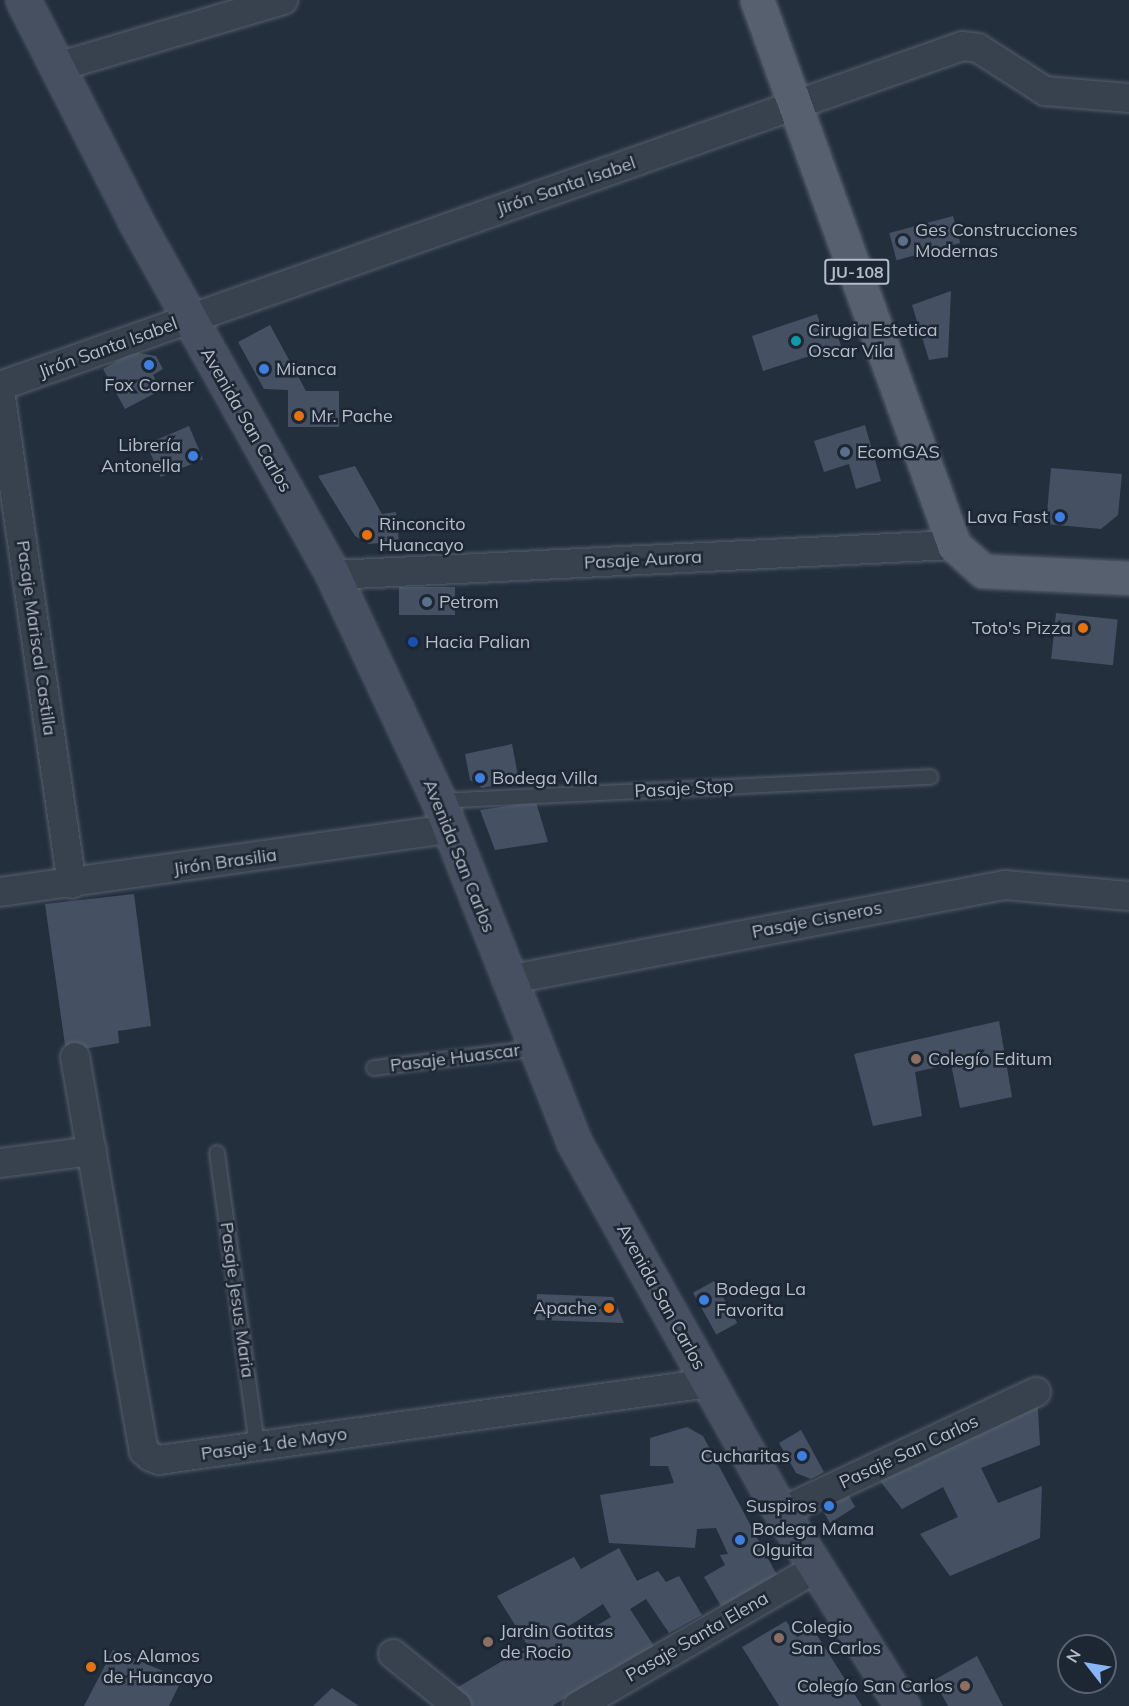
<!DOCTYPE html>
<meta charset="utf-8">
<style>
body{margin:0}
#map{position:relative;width:1129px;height:1706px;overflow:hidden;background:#242f3e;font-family:Mulish,sans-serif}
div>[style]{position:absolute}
.building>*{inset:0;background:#455162;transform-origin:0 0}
.roads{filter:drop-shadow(0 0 2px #565f6c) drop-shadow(0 0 2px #565f6c)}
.lane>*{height:14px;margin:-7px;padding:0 7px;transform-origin:7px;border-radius:7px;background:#38414e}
.street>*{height:28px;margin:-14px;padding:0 14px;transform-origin:14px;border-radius:14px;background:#38414e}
.secondary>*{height:33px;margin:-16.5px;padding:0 16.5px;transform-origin:16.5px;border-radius:16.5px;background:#465061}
.primary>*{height:33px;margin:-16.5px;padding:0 16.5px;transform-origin:16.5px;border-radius:16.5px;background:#56606e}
.dots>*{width:16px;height:16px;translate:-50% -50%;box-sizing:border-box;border:3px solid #1d2633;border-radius:50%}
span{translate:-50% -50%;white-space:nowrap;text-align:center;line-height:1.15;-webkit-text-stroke:5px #1d2633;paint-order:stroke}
.shield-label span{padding:2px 4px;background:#1d2633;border:2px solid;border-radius:4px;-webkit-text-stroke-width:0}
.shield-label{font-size:16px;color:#b4bcc9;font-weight:700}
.street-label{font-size:18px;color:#b4bcc9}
.poi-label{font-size:18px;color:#b4bcc9}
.left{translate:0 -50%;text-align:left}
.right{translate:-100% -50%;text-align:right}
.north{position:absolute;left:1057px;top:1634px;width:60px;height:60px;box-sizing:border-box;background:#1d2633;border:2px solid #59626f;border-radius:50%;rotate:301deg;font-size:16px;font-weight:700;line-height:24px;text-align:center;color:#b4bcc9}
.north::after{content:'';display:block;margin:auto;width:21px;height:27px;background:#8ab4f8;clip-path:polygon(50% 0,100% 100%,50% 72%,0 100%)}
</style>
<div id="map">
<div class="building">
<i style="left:953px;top:216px;width:28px;height:66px;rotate:75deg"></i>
<i style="clip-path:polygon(951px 291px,948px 357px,929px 360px,912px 305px)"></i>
<i style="clip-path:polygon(817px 314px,822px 329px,834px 325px,841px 346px,763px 371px,752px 336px)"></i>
<i style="clip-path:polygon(270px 325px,306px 391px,339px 391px,339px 427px,288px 427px,288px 390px,264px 389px,238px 342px)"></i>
<i style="clip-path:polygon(133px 352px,156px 356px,163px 369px,153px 375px,161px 390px,125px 409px,103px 369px)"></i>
<i style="clip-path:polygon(865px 425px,881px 481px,856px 489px,849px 464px,824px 472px,814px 441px)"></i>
<i style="left:189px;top:426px;width:36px;height:46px;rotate:67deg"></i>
<i style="clip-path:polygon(355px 466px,382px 514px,396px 512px,399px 541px,369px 544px,355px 536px,318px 476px)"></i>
<i style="clip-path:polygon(1051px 468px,1122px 474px,1118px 515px,1101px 529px,1046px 524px)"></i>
<i style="left:455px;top:587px;width:28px;height:56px;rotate:90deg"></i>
<i style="left:1056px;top:613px;width:62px;height:46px;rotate:6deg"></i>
<i style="clip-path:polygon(512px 744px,519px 781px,482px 788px,470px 780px,465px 754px)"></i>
<i style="clip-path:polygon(536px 802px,548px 842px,495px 850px,480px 810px)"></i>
<i style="clip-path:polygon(134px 894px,151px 1026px,118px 1031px,119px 1043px,66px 1052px,45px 904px)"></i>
<i style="clip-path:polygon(999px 1021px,1012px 1097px,960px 1108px,951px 1064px,915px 1072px,922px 1116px,873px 1126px,854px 1054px)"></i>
<i style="left:714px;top:1281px;width:48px;height:24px;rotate:61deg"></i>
<i style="clip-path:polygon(537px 1294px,613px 1297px,624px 1323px,536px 1320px)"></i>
<i style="clip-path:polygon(1037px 1393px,1040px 1445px,981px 1468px,998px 1503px,1042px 1486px,1040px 1538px,950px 1576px,920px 1534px,958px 1517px,943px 1487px,902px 1509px,872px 1471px)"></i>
<i style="clip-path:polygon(687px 1427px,703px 1436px,778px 1577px,724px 1611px,704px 1577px,725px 1565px,720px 1555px,728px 1554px,716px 1528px,697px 1529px,695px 1548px,609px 1543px,600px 1495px,674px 1483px,668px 1466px,650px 1466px,650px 1438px)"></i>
<i style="clip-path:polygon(801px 1430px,824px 1472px,811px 1479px,796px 1473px,779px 1443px)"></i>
<i style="clip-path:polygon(843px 1485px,855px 1507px,830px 1523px,820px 1506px)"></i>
<i style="clip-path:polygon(evenodd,619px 1548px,637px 1581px,658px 1571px,666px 1582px,679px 1576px,702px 1615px,669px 1633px,646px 1599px,630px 1609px,654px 1646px,552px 1706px,472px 1706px,453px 1690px,528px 1646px,497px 1596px,574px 1557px,581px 1569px,619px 1548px,603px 1604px,611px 1617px,573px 1640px,566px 1628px,603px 1604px)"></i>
<i style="clip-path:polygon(786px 1621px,797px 1637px,813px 1629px,862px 1706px,779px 1706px,742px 1647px)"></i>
<i style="clip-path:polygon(113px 1650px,182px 1679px,169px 1706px,84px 1706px)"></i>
<i style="clip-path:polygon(977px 1656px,1003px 1706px,948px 1706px,934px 1680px)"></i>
<i style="clip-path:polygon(332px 1688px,359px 1706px,313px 1706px)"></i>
</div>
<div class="roads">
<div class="lane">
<i style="left:439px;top:801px;width:492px;rotate:-2.8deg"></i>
<i style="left:374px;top:1068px;width:163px;rotate:-7deg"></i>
<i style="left:217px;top:1153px;width:296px;rotate:82.2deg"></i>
</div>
<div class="street">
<i style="left:57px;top:67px;width:236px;rotate:-16.5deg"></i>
<i style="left:0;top:386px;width:1020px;rotate:-19.46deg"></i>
<i style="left:962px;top:46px;width:16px;rotate:7deg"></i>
<i style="left:978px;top:48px;width:80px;rotate:32.7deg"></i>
<i style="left:1045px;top:91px;width:84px;rotate:4.8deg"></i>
<i style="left:0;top:391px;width:498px;rotate:81.7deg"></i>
<i style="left:333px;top:575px;width:622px;rotate:-2.77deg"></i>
<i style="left:0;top:892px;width:453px;rotate:-8deg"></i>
<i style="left:507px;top:980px;width:507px;rotate:-10.8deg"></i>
<i style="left:1005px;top:885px;width:124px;rotate:5.1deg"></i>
<i style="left:75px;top:1057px;width:400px;rotate:80.1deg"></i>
<i style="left:144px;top:1451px;width:9px;rotate:41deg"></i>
<i style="left:151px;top:1457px;width:9px;rotate:21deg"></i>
<i style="left:159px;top:1460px;width:555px;rotate:-7.97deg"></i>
<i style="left:0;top:1163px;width:93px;rotate:-7.4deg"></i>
<i style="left:781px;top:1512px;width:282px;rotate:-25.2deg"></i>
<i style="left:393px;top:1654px;width:82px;rotate:39.1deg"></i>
<i style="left:578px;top:1706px;width:275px;rotate:-30.1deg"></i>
</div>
<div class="secondary">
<i style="left:23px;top:0;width:249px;rotate:63deg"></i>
<i style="left:136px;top:222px;width:404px;rotate:60.8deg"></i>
<i style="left:333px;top:575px;width:250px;rotate:64.9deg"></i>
<i style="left:439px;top:801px;width:367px;rotate:68.4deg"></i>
<i style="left:574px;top:1142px;width:416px;rotate:60.8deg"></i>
<i style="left:777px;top:1505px;width:237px;rotate:58.1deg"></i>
</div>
<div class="primary">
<i style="left:757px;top:0;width:580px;rotate:70.13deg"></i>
<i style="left:954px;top:545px;width:39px;rotate:42deg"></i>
<i style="left:983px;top:571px;width:146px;rotate:2.7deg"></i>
</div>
</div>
<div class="dots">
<i style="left:903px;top:241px;background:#5c6f8a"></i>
<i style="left:796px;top:341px;background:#0f9aa8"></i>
<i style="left:149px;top:365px;background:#3f7fe0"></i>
<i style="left:264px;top:369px;background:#3f7fe0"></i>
<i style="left:299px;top:416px;background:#e8710a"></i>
<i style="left:845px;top:452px;background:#5c6f8a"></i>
<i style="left:193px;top:456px;background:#3f7fe0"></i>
<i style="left:1060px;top:517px;background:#3f7fe0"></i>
<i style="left:367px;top:535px;background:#e8710a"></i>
<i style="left:427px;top:602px;background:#5c6f8a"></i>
<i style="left:1083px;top:628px;background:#e8710a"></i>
<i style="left:413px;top:642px;background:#1a4fb4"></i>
<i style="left:480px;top:778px;background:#3f7fe0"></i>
<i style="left:916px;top:1059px;background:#8d6e63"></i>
<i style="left:704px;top:1300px;background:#3f7fe0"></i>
<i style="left:609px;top:1308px;background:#e8710a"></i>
<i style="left:802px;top:1456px;background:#3f7fe0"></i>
<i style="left:829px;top:1506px;background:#3f7fe0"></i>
<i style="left:740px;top:1540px;background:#3f7fe0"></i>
<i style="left:779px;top:1638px;background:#8d6e63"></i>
<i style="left:488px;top:1642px;background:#8d6e63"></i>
<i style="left:91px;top:1667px;background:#e8710a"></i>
<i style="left:965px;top:1686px;background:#8d6e63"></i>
</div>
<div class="shield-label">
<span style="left:857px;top:272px">JU-108</span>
</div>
<div class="street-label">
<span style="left:566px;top:186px;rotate:-19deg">Jirón Santa Isabel</span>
<span style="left:108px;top:348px;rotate:-20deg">Jirón Santa Isabel</span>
<span style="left:246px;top:420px;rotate:60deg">Avenida San Carlos</span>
<span style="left:643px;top:560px;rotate:-3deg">Pasaje Aurora</span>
<span style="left:36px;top:638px;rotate:82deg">Pasaje Mariscal Castilla</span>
<span style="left:684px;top:789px;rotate:-3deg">Pasaje Stop</span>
<span style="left:459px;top:856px;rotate:68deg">Avenida San Carlos</span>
<span style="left:225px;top:862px;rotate:-8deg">Jirón Brasilia</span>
<span style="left:817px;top:920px;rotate:-11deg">Pasaje Cisneros</span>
<span style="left:455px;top:1058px;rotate:-7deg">Pasaje Huascar</span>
<span style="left:661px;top:1297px;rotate:61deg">Avenida San Carlos</span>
<span style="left:237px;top:1300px;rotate:82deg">Pasaje Jesus Maria</span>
<span style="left:274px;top:1444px;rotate:-8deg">Pasaje 1 de Mayo</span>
<span style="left:909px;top:1452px;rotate:-25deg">Pasaje San Carlos</span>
<span style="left:697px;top:1637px;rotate:-30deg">Pasaje Santa Elena</span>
</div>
<div class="poi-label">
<span class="left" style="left:915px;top:241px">Ges Construcciones<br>Modernas</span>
<span class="left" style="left:808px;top:341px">Cirugia Estetica<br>Oscar Vila</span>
<span class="left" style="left:276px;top:369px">Mianca</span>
<span style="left:149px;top:385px">Fox Corner</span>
<span class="left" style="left:311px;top:416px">Mr. Pache</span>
<span class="right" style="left:181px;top:456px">Librería<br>Antonella</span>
<span class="left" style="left:857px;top:452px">EcomGAS</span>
<span class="right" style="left:1048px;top:517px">Lava Fast</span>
<span class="left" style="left:379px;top:535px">Rinconcito<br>Huancayo</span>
<span class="left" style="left:439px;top:602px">Petrom</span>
<span class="right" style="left:1071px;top:628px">Toto's Pizza</span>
<span class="left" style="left:425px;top:642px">Hacia Palian</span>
<span class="left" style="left:492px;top:778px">Bodega Villa</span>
<span class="left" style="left:928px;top:1059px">Colegío Editum</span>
<span class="left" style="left:716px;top:1300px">Bodega La<br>Favorita</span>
<span class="right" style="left:597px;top:1308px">Apache</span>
<span class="right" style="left:790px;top:1456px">Cucharitas</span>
<span class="right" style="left:817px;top:1506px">Suspiros</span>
<span class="left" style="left:752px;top:1540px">Bodega Mama<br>Olguita</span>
<span class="left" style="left:791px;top:1638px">Colegio<br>San Carlos</span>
<span class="left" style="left:500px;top:1642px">Jardin Gotitas<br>de Rocio</span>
<span class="left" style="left:103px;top:1667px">Los Alamos<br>de Huancayo</span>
<span class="right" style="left:953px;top:1686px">Colegío San Carlos</span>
</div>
<div class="north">N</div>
</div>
